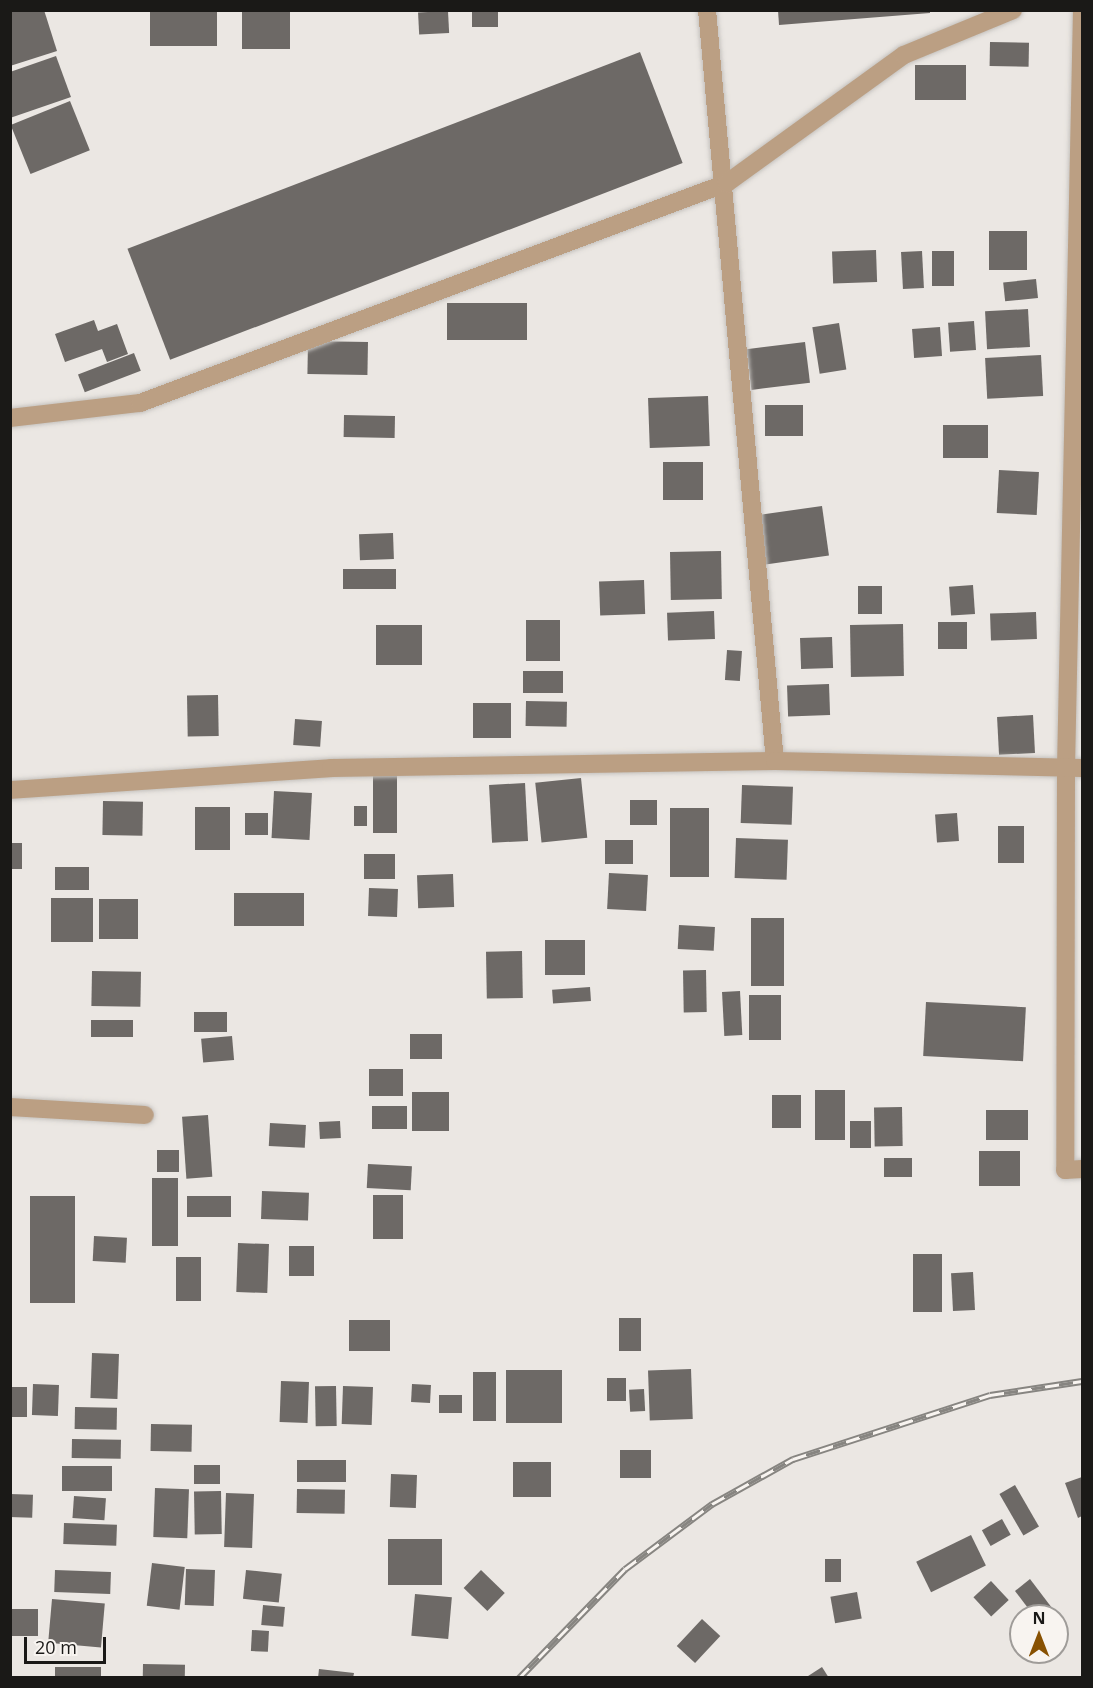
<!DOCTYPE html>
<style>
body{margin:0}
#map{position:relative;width:1093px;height:1688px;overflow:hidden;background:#ebe7e3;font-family:"Open Sans",sans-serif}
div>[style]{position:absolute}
.building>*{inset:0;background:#6d6966;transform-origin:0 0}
.roads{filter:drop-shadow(0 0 2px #c5c2be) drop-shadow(0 0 2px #c5c2be)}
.minor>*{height:18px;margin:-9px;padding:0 9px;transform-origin:9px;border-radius:9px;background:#bb9f83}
.rail>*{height:7px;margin-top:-3.5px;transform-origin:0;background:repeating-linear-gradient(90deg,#f8f4f0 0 14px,#878581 0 28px);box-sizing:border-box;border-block:2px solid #878581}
span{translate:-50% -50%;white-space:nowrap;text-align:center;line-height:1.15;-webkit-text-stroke:4.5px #f8f4f0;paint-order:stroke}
.frame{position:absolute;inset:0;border:12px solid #1a1917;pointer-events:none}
.north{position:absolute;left:1009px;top:1604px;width:60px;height:60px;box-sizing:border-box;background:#f8f4f0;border:2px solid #9f9c99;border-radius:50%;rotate:0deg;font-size:16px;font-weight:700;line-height:24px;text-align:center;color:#1a1917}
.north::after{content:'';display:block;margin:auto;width:21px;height:27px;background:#885102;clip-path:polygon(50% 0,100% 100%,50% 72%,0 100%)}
.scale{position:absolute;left:24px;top:1637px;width:82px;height:27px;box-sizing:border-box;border:3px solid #1a1917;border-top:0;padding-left:8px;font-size:18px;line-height:21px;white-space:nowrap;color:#1a1917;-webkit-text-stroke:4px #f8f4f0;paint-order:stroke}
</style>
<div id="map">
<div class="building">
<i style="clip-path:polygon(44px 10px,57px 51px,10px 66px,10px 12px)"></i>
<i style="left:150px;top:10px;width:67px;height:36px"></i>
<i style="left:242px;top:10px;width:48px;height:39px"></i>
<i style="left:472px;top:10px;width:26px;height:17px"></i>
<i style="clip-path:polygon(778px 10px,930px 10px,930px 13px,779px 25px)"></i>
<i style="left:448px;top:11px;width:22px;height:30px;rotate:87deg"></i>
<i style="left:990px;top:42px;width:39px;height:24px;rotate:1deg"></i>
<i style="left:640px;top:52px;width:119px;height:549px;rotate:69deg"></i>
<i style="clip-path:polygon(56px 56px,71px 97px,10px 118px,10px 72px)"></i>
<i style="left:966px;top:65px;width:35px;height:51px;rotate:90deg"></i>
<i style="left:70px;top:101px;width:53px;height:64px;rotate:68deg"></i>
<i style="left:989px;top:231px;width:38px;height:39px"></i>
<i style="left:876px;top:250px;width:32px;height:44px;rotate:88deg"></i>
<i style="left:922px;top:251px;width:37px;height:21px;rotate:87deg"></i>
<i style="left:932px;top:251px;width:22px;height:35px"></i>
<i style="left:1036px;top:279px;width:19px;height:33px;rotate:84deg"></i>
<i style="left:527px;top:303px;width:37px;height:80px;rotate:90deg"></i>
<i style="left:1028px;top:309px;width:38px;height:43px;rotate:87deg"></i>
<i style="clip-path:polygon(94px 320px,98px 331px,117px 324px,128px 354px,107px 362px,102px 349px,65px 362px,55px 334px)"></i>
<i style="left:974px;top:321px;width:29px;height:26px;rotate:86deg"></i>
<i style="left:839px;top:323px;width:47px;height:27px;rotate:81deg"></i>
<i style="left:940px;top:327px;width:29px;height:28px;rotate:86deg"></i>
<i style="left:308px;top:341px;width:60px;height:33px;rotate:1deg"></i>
<i style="left:805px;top:342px;width:41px;height:59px;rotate:83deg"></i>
<i style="left:134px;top:353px;width:19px;height:60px;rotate:69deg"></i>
<i style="left:1041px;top:355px;width:41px;height:56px;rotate:87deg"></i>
<i style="left:708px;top:396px;width:50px;height:60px;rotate:88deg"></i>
<i style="left:765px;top:405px;width:38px;height:31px"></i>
<i style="left:344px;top:415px;width:51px;height:22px;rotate:1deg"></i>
<i style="left:943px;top:425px;width:45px;height:33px"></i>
<i style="left:663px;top:462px;width:40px;height:38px"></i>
<i style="left:999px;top:470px;width:40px;height:43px;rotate:3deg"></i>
<i style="left:822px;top:506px;width:50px;height:68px;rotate:82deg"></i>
<i style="left:393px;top:533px;width:26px;height:34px;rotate:88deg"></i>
<i style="left:721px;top:551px;width:48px;height:51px;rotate:89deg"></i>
<i style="left:343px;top:569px;width:53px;height:20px"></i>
<i style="left:644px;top:580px;width:34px;height:45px;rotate:88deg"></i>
<i style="left:973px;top:585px;width:29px;height:24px;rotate:86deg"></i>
<i style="left:858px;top:586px;width:24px;height:28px"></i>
<i style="left:714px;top:611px;width:28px;height:47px;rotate:88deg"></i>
<i style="left:1036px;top:612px;width:27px;height:46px;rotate:88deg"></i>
<i style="left:526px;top:620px;width:34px;height:41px"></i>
<i style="left:938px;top:622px;width:29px;height:27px"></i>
<i style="left:903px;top:624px;width:52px;height:53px;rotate:89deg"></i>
<i style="left:422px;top:625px;width:40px;height:46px;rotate:90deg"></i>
<i style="left:832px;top:637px;width:31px;height:32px;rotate:88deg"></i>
<i style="left:727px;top:650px;width:15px;height:30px;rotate:4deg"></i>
<i style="left:563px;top:671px;width:22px;height:40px;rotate:90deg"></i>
<i style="left:829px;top:684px;width:31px;height:42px;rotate:88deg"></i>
<i style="left:218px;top:695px;width:41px;height:31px;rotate:89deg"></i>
<i style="left:526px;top:701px;width:41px;height:25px;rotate:1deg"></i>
<i style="left:473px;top:703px;width:38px;height:35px"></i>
<i style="left:1033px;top:715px;width:38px;height:36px;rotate:87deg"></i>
<i style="left:295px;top:719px;width:27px;height:26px;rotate:4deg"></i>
<i style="left:373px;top:774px;width:24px;height:59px"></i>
<i style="left:581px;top:778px;width:60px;height:46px;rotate:84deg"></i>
<i style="left:525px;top:783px;width:58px;height:36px;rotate:87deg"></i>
<i style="left:742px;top:785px;width:51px;height:38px;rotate:2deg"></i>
<i style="left:274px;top:791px;width:38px;height:47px;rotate:3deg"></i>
<i style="left:630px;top:800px;width:27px;height:25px"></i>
<i style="left:103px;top:801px;width:40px;height:34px;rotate:1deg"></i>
<i style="left:354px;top:806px;width:13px;height:20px"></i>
<i style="left:195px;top:807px;width:35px;height:43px"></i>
<i style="left:670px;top:808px;width:39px;height:69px"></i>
<i style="left:245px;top:813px;width:23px;height:22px"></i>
<i style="left:957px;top:813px;width:28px;height:22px;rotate:86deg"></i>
<i style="left:998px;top:826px;width:26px;height:37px"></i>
<i style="left:736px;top:838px;width:52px;height:40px;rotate:2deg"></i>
<i style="left:633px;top:840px;width:24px;height:28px;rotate:90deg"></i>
<i style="left:10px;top:843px;width:12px;height:26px"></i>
<i style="left:364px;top:854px;width:31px;height:25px"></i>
<i style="left:55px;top:867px;width:34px;height:23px"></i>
<i style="left:609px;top:873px;width:39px;height:36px;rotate:3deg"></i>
<i style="left:453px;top:874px;width:33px;height:36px;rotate:88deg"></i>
<i style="left:369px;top:888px;width:29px;height:28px;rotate:2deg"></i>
<i style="left:234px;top:893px;width:70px;height:33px"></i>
<i style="left:51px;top:898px;width:42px;height:44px"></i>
<i style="left:99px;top:899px;width:39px;height:40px"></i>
<i style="left:751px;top:918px;width:33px;height:68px"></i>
<i style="left:679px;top:925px;width:36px;height:24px;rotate:3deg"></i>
<i style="left:585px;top:940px;width:35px;height:40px;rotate:90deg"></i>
<i style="left:522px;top:951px;width:47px;height:36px;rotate:89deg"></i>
<i style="left:706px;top:970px;width:42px;height:23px;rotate:89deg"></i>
<i style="left:92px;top:971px;width:49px;height:35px;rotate:1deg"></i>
<i style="left:590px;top:987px;width:14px;height:38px;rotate:86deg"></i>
<i style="left:740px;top:991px;width:44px;height:18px;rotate:87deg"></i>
<i style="left:749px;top:995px;width:32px;height:45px"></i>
<i style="left:926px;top:1002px;width:100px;height:54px;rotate:3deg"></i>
<i style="left:194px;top:1012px;width:33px;height:20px"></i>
<i style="left:133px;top:1020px;width:17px;height:42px;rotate:90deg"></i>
<i style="left:410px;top:1034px;width:32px;height:25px"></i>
<i style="left:232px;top:1036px;width:24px;height:31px;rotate:85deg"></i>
<i style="left:369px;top:1069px;width:34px;height:27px"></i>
<i style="left:815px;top:1090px;width:30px;height:50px"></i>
<i style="left:412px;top:1092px;width:37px;height:39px"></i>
<i style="left:772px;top:1095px;width:29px;height:33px"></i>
<i style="left:372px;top:1106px;width:35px;height:23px"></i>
<i style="left:902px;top:1107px;width:39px;height:28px;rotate:89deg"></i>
<i style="left:986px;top:1110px;width:42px;height:30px"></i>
<i style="left:208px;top:1115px;width:62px;height:26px;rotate:86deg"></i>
<i style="left:340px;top:1121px;width:17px;height:21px;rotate:87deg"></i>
<i style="left:850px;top:1121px;width:21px;height:27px"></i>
<i style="left:270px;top:1123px;width:36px;height:23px;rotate:3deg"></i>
<i style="left:157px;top:1150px;width:22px;height:22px"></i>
<i style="left:979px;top:1151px;width:41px;height:35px"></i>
<i style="left:884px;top:1158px;width:28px;height:19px"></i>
<i style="left:368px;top:1164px;width:44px;height:24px;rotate:3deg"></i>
<i style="left:152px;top:1178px;width:26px;height:68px"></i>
<i style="left:262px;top:1191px;width:47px;height:28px;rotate:2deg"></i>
<i style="left:403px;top:1195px;width:44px;height:30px;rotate:90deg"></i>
<i style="left:30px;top:1196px;width:45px;height:107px"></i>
<i style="left:187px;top:1196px;width:44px;height:21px"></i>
<i style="left:94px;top:1236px;width:33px;height:25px;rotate:3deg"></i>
<i style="left:238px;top:1243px;width:31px;height:49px;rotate:2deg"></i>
<i style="left:289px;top:1246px;width:25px;height:30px"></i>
<i style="left:942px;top:1254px;width:58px;height:29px;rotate:90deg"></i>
<i style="left:176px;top:1257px;width:25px;height:44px"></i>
<i style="left:973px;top:1272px;width:38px;height:22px;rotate:87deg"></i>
<i style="left:619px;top:1318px;width:22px;height:33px"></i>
<i style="left:349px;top:1320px;width:41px;height:31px"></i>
<i style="left:92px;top:1353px;width:27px;height:45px;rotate:2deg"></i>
<i style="left:691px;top:1369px;width:50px;height:43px;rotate:88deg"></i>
<i style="left:506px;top:1370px;width:56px;height:53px"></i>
<i style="left:473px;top:1372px;width:23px;height:49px"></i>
<i style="left:607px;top:1378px;width:19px;height:23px"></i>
<i style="left:281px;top:1381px;width:28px;height:41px;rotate:2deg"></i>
<i style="left:33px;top:1384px;width:26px;height:31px;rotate:2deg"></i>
<i style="left:412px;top:1384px;width:19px;height:18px;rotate:3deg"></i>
<i style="left:336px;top:1386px;width:40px;height:21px;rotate:89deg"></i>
<i style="left:343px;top:1386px;width:30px;height:38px;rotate:2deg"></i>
<i style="left:10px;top:1387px;width:17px;height:30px"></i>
<i style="left:644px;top:1389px;width:22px;height:15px;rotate:87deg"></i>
<i style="left:439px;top:1395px;width:23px;height:18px"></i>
<i style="left:75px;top:1407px;width:42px;height:22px;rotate:1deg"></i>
<i style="left:151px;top:1424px;width:41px;height:27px;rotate:1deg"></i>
<i style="left:72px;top:1439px;width:49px;height:19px;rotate:1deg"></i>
<i style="left:620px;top:1450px;width:31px;height:28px"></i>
<i style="left:297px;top:1460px;width:49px;height:22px"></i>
<i style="left:513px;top:1462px;width:38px;height:35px"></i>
<i style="left:194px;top:1465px;width:26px;height:19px"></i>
<i style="left:62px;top:1466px;width:50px;height:25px"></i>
<i style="left:391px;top:1474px;width:26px;height:33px;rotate:2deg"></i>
<i style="clip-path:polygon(1082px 1477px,1082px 1516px,1078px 1518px,1065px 1483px)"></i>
<i style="left:1015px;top:1485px;width:48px;height:18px;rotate:60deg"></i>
<i style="left:155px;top:1488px;width:34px;height:49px;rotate:2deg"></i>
<i style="left:297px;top:1489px;width:48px;height:24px;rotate:1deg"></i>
<i style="left:221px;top:1491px;width:43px;height:27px;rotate:89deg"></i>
<i style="left:226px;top:1493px;width:28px;height:54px;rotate:2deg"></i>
<i style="left:10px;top:1494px;width:23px;height:23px;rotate:2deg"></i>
<i style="left:74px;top:1496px;width:32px;height:22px;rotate:4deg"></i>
<i style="left:1002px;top:1519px;width:18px;height:23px;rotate:61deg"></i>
<i style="left:64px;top:1523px;width:53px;height:21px;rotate:2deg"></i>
<i style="left:971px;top:1535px;width:34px;height:61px;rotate:64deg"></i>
<i style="left:388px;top:1539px;width:54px;height:46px"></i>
<i style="left:825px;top:1559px;width:16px;height:23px"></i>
<i style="left:152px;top:1563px;width:33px;height:43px;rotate:7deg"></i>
<i style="left:186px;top:1569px;width:29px;height:36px;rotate:2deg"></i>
<i style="left:55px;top:1570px;width:56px;height:22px;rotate:2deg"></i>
<i style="left:246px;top:1570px;width:36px;height:29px;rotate:6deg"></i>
<i style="left:481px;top:1570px;width:33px;height:25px;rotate:44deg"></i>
<i style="clip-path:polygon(1030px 1579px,1052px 1608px,1041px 1616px,1034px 1616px,1015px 1591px)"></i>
<i style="left:991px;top:1581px;width:26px;height:24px;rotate:47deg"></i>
<i style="left:857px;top:1592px;width:27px;height:27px;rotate:80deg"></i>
<i style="left:415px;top:1594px;width:37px;height:42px;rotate:5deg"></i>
<i style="left:52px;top:1599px;width:53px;height:44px;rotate:5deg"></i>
<i style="left:263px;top:1605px;width:22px;height:20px;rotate:5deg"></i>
<i style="left:10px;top:1609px;width:28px;height:27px"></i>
<i style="left:702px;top:1619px;width:25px;height:37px;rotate:43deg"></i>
<i style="left:252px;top:1630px;width:17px;height:21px;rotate:3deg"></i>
<i style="left:143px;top:1664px;width:42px;height:14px;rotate:1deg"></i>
<i style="left:101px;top:1667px;width:11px;height:46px;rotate:90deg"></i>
<i style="clip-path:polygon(822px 1667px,829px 1678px,805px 1678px)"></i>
<i style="clip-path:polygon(319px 1669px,354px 1673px,353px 1678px,318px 1678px)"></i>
</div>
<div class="roads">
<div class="minor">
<i style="left:707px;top:10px;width:754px;rotate:84.83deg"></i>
<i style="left:1082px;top:10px;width:757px;rotate:91.21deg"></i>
<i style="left:1066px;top:767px;width:403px;rotate:90.1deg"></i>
<i style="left:1065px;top:1170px;width:17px;rotate:-3deg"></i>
<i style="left:10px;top:418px;width:131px;rotate:-6.6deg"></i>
<i style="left:140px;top:403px;width:627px;rotate:-20.55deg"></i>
<i style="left:727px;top:183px;width:218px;rotate:-35.9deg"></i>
<i style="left:904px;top:55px;width:118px;rotate:-22.4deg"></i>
<i style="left:10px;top:790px;width:322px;rotate:-3.9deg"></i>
<i style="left:331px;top:768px;width:444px;rotate:-0.9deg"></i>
<i style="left:775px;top:761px;width:307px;rotate:1.3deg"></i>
<i style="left:10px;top:1107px;width:135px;rotate:3.4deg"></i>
</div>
</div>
<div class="rail">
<i style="left:519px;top:1678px;width:152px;rotate:-45.8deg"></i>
<i style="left:625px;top:1569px;width:109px;rotate:-36.8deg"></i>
<i style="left:712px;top:1504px;width:93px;rotate:-29.1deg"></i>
<i style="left:793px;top:1459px;width:207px;rotate:-18deg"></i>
<i style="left:990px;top:1395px;width:93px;rotate:-8.7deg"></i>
</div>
<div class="frame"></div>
<div class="north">N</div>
<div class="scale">20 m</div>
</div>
